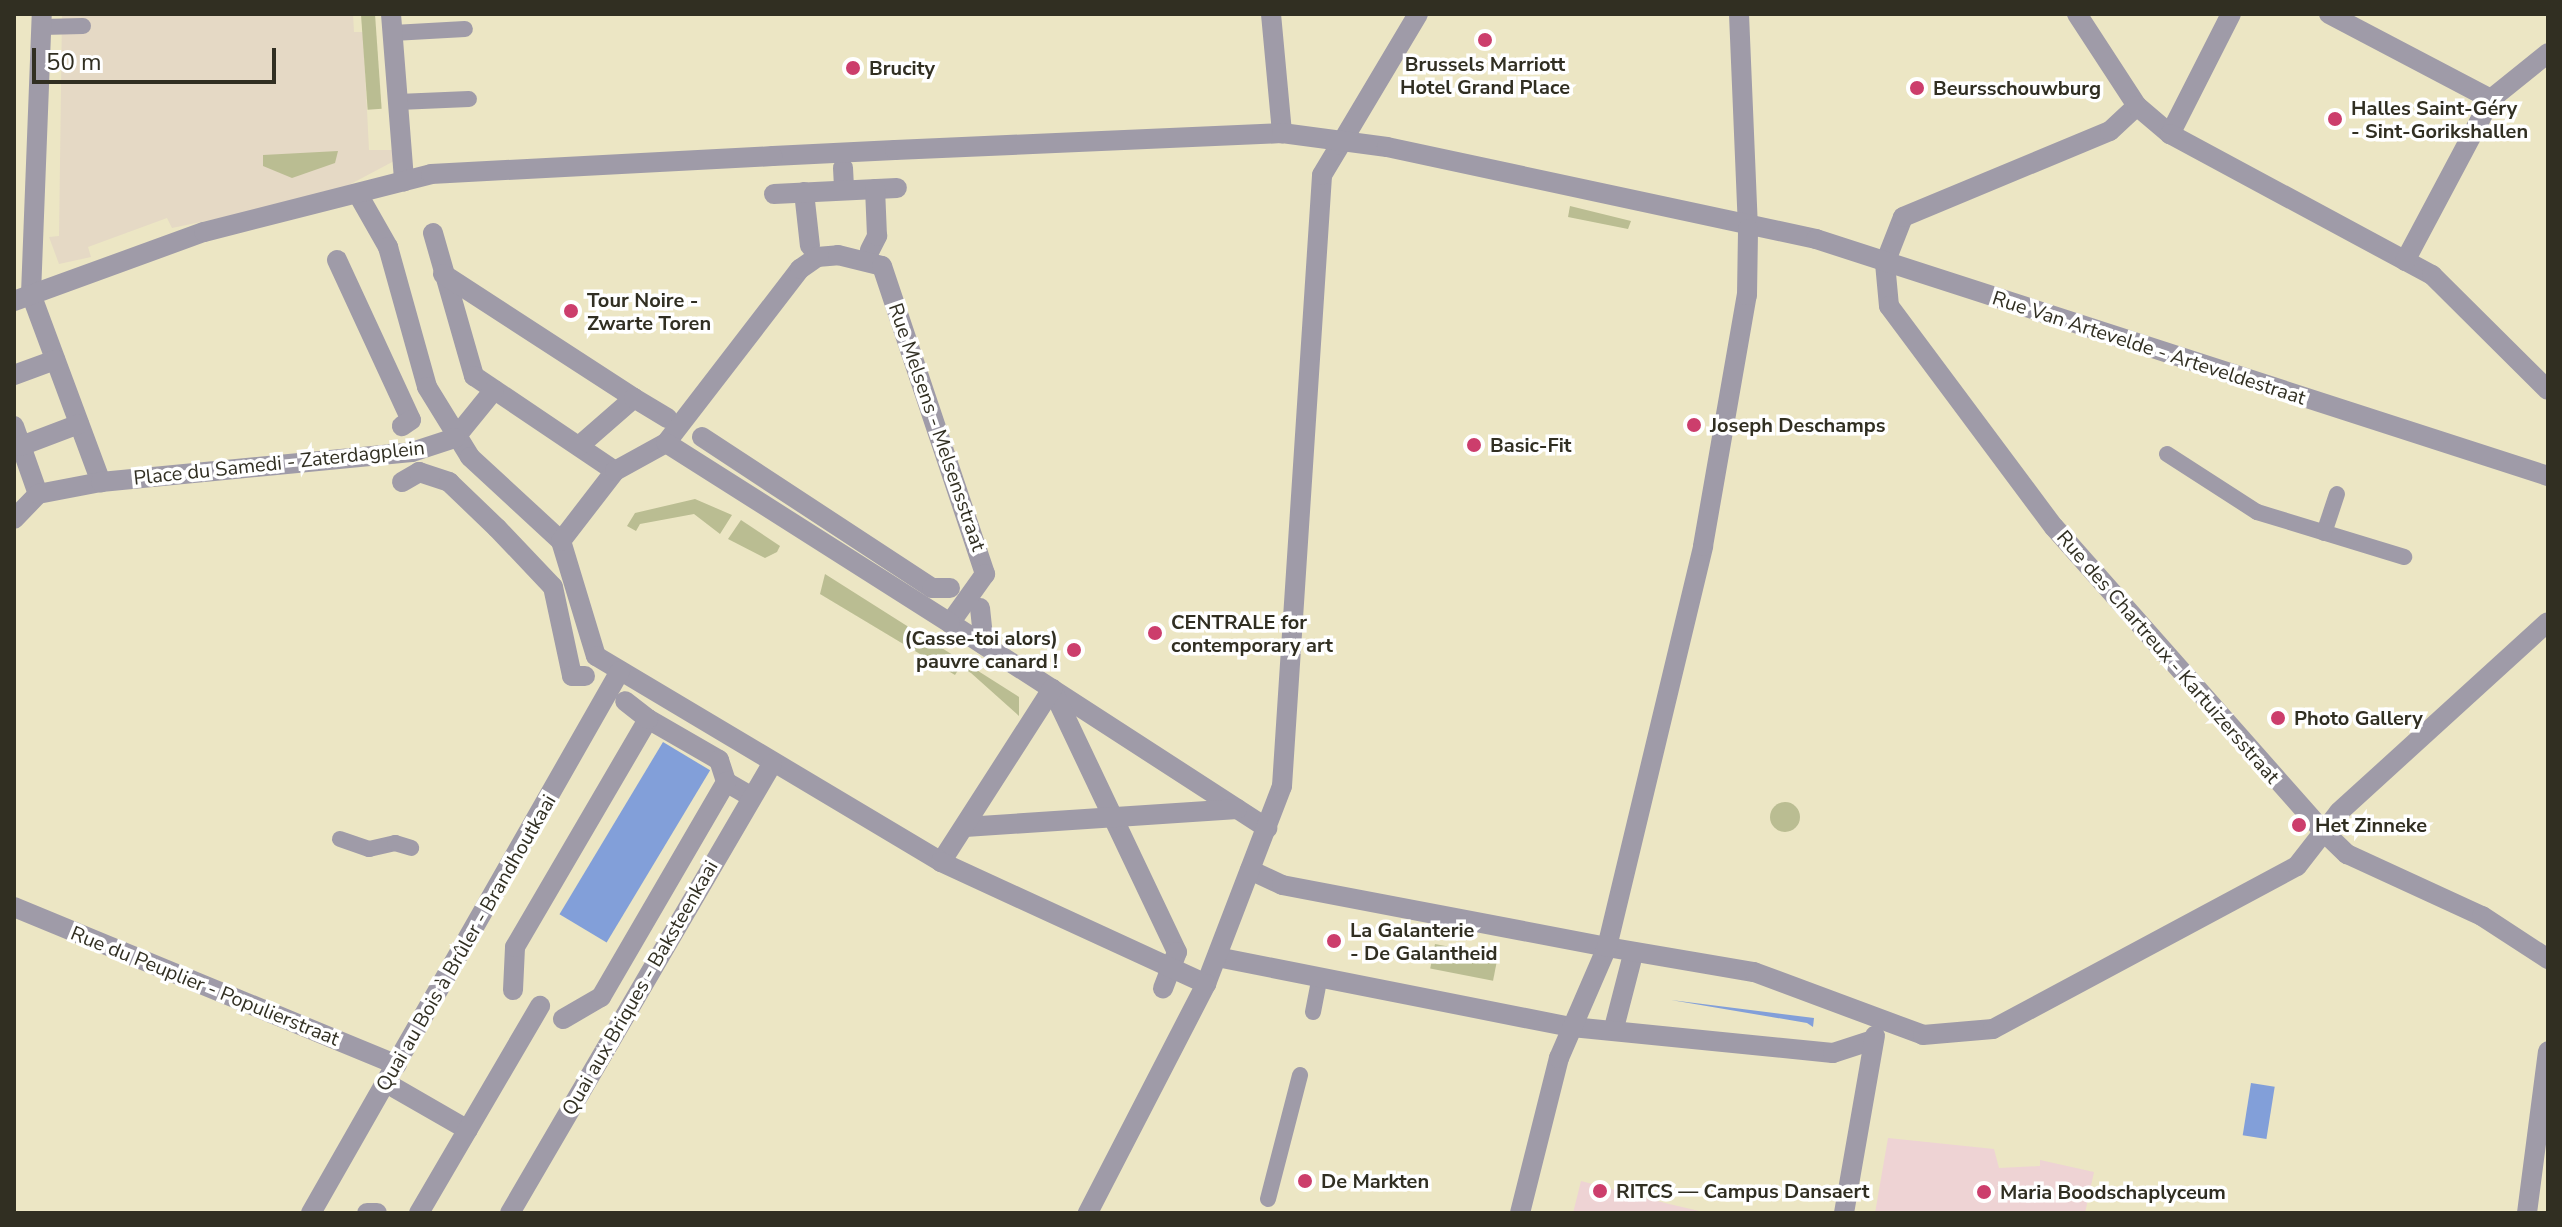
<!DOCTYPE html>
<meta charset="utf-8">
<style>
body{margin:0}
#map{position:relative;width:2562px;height:1227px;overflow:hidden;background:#ece6c4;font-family:"Nunito Sans",sans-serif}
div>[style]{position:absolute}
.commercial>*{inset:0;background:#e5d9c5}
.education>*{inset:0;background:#eed3d4}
.green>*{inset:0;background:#babd92;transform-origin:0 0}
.round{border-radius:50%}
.water>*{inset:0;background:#829fd9;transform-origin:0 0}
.service>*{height:16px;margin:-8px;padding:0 8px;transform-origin:8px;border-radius:8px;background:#9f9ba8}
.pedestrian>*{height:20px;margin:-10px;padding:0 10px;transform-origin:10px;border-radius:10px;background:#9f9ba8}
.minor>*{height:20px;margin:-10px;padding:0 10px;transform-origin:10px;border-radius:10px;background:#9f9ba8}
.tertiary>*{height:20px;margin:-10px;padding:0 10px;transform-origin:10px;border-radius:10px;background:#9f9ba8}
.dots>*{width:22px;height:22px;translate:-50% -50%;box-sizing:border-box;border:4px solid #fff;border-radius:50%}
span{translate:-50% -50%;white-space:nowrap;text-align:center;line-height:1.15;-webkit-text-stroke:7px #fff;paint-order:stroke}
.poi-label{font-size:20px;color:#312f22;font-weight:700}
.left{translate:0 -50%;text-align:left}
.right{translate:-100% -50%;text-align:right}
.street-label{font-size:20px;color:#312f22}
.frame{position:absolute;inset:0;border:16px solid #312f22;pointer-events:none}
.scale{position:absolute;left:32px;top:48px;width:244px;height:36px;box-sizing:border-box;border:4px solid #312f22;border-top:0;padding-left:10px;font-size:24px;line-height:28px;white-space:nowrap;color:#312f22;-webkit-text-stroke:6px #fff;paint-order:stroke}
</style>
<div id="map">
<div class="commercial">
<i style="clip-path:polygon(62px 14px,353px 14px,354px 32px,363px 32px,369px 150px,392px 150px,396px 160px,330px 195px,172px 228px,167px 218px,88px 247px,91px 257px,59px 264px,49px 237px,59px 236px)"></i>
</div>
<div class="education">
<i style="clip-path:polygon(1888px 1138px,1994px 1149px,1999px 1168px,2040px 1166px,2040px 1160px,2094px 1172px,2085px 1213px,1875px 1213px)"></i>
<i style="clip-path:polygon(1581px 1181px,1669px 1204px,1708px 1213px,1573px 1213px)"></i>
</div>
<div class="green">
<i style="left:375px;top:14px;width:95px;height:14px;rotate:86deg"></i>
<i style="clip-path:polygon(338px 151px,335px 163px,292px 178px,263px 166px,263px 155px)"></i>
<i style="clip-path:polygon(1570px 206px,1631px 221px,1628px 229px,1568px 217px)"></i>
<i style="clip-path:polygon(695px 499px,732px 515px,720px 534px,694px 514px,640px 524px,636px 531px,627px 526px,635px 513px)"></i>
<i style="clip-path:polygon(741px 520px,780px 546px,777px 552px,765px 558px,728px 539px)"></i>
<i style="clip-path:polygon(825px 574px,1019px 697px,1019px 716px,971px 673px,960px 667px,955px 675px,820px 594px)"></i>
<i class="round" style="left:1770px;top:802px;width:30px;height:30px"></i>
<i style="left:1435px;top:944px;width:64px;height:25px;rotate:11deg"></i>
</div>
<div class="water">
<i style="left:663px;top:742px;width:55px;height:201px;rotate:31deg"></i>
<i style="clip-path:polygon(1671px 1000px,1814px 1018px,1813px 1027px,1807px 1023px)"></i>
<i style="left:2251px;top:1083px;width:24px;height:53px;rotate:9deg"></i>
</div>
<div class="service">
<i style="left:42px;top:27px;width:41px;rotate:-1.4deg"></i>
<i style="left:393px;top:33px;width:72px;rotate:-3.2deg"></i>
<i style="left:398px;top:102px;width:71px;rotate:-2.4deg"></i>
<i style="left:2167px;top:454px;width:107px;rotate:32.8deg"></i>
<i style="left:2257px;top:512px;width:154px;rotate:17deg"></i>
<i style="left:2324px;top:533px;width:41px;rotate:-71.6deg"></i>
<i style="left:340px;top:839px;width:31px;rotate:19deg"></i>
<i style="left:369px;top:849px;width:27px;rotate:-13deg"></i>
<i style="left:395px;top:843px;width:17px;rotate:17deg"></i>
<i style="left:1313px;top:1012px;width:31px;rotate:-79deg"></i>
<i style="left:1268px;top:1199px;width:128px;rotate:-75.5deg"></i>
</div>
<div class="pedestrian">
<i style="left:2077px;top:14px;width:110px;rotate:56.9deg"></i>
<i style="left:843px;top:168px;width:22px;rotate:87deg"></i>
<i style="left:804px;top:192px;width:54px;rotate:83.7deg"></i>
<i style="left:774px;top:194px;width:123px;rotate:-2.8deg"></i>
<i style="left:433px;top:233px;width:149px;rotate:74deg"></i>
<i style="left:474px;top:376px;width:170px;rotate:34deg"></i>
<i style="left:870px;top:250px;width:16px;rotate:-63deg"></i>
<i style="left:877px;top:236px;width:47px;rotate:-92.4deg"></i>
<i style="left:337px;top:260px;width:176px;rotate:65.2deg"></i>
<i style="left:411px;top:420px;width:11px;rotate:146deg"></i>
<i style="left:1885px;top:263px;width:49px;rotate:-68.6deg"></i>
<i style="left:1903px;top:217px;width:224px;rotate:-22.6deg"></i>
<i style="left:2110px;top:131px;width:37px;rotate:-43deg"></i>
<i style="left:2137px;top:106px;width:43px;rotate:40.3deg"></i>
<i style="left:443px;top:274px;width:228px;rotate:33deg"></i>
<i style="left:31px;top:294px;width:201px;rotate:69.6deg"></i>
<i style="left:14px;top:375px;width:44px;rotate:-20.1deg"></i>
<i style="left:14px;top:426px;width:72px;rotate:70.6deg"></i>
<i style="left:702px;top:437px;width:275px;rotate:33.3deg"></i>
<i style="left:932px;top:588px;width:18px"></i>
<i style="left:455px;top:438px;width:62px;rotate:-50.9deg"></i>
<i style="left:21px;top:446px;width:62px;rotate:-20.8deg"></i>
<i style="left:579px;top:446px;width:73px;rotate:-41.1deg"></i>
<i style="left:634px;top:398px;width:39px;rotate:31deg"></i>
<i style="left:402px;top:482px;width:20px;rotate:-30deg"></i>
<i style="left:419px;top:472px;width:32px;rotate:18deg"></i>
<i style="left:449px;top:482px;width:66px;rotate:43.8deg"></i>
<i style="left:497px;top:528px;width:81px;rotate:46.5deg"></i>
<i style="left:553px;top:587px;width:91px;rotate:77.9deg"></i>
<i style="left:572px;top:676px;width:13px"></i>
<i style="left:980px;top:608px;width:37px;rotate:84deg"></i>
<i style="left:950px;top:623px;width:378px;rotate:32.9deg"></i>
<i style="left:1053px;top:691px;width:289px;rotate:64.6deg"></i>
<i style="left:1177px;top:952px;width:39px;rotate:111deg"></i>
<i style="left:648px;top:719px;width:82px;rotate:30deg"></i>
<i style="left:719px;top:760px;width:23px;rotate:72deg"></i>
<i style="left:726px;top:782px;width:22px;rotate:30deg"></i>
<i style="left:965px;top:827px;width:273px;rotate:-3.8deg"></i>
<i style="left:941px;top:862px;width:206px;rotate:-57.3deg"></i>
<i style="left:1250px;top:870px;width:35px;rotate:25deg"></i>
<i style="left:1282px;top:885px;width:331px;rotate:10.8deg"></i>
<i style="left:1217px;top:957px;width:362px;rotate:11.2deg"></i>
<i style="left:1206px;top:984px;width:212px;rotate:-69deg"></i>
<i style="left:1282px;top:786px;width:612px;rotate:-86.25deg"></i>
<i style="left:1322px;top:175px;width:35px;rotate:-59deg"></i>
<i style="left:513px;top:990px;width:43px;rotate:-87.3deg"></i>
<i style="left:515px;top:947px;width:264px;rotate:-59.7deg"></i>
<i style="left:648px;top:719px;width:29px;rotate:-142deg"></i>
<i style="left:563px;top:1019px;width:44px;rotate:-30.1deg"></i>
<i style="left:601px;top:997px;width:249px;rotate:-59.8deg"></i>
<i style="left:1615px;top:1024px;width:64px;rotate:-75.5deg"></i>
<i style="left:395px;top:1088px;width:84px;rotate:29.9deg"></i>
<i style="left:367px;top:1213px;width:10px"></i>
<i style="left:419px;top:1213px;width:240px;rotate:-59.7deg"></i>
</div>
<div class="minor">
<i style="left:1271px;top:14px;width:120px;rotate:84.7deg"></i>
<i style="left:1739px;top:14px;width:215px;rotate:87.6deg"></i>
<i style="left:2231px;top:14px;width:135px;rotate:116.9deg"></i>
<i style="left:2170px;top:134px;width:298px;rotate:28.3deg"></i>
<i style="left:2432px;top:275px;width:163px;rotate:44.8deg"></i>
<i style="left:2329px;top:14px;width:183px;rotate:27.7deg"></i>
<i style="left:1340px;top:145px;width:152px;rotate:-59.2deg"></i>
<i style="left:773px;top:156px;width:122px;rotate:-2.8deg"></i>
<i style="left:359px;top:196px;width:59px;rotate:60.4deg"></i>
<i style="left:388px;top:247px;width:145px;rotate:74.4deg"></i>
<i style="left:427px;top:387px;width:82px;rotate:58.4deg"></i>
<i style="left:470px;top:457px;width:124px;rotate:42.7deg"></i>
<i style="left:561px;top:541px;width:120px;rotate:73.1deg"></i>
<i style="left:596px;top:656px;width:402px;rotate:30.8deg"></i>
<i style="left:941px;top:862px;width:292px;rotate:24.7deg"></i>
<i style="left:1206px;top:984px;width:258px;rotate:117.3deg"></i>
<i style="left:2405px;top:261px;width:183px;rotate:-62deg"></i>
<i style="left:2491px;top:99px;width:73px;rotate:-38.9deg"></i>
<i style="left:1885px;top:263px;width:43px;rotate:84.7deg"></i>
<i style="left:1889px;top:306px;width:276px;rotate:53.3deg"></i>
<i style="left:2054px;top:527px;width:407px;rotate:48.5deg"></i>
<i style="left:2324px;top:832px;width:32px;rotate:44deg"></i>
<i style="left:2347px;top:854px;width:149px;rotate:24.7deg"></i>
<i style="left:2482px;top:916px;width:79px;rotate:33.1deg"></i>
<i style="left:14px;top:519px;width:35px;rotate:-46deg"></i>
<i style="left:38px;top:494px;width:64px;rotate:-10.8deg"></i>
<i style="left:101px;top:482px;width:312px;rotate:-5.5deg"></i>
<i style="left:412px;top:452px;width:45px;rotate:-18deg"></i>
<i style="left:561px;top:541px;width:88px;rotate:-52.4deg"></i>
<i style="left:615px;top:471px;width:58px;rotate:-28.8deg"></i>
<i style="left:666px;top:443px;width:220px;rotate:-52.4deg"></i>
<i style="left:800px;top:269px;width:21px;rotate:-35deg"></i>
<i style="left:817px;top:257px;width:21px;rotate:-5deg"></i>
<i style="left:838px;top:255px;width:45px;rotate:14deg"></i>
<i style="left:882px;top:266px;width:325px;rotate:71.5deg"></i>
<i style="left:985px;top:574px;width:60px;rotate:125.5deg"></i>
<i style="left:950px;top:623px;width:336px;rotate:-147.6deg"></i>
<i style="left:14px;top:907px;width:414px;rotate:22.4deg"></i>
<i style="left:1607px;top:947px;width:149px;rotate:9.7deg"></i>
<i style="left:1754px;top:972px;width:180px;rotate:20.4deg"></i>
<i style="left:1923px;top:1035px;width:70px;rotate:-4.9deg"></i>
<i style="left:1993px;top:1029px;width:345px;rotate:-28.2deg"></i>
<i style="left:2297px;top:866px;width:68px;rotate:-52.1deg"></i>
<i style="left:2339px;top:812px;width:282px;rotate:-42.3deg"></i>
<i style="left:1572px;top:1027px;width:262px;rotate:5.7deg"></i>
<i style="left:1833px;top:1053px;width:42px;rotate:-18deg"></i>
<i style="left:311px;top:1213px;width:624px;rotate:-60.31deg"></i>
<i style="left:510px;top:1213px;width:520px;rotate:-59.74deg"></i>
<i style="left:1844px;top:1213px;width:180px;rotate:-80.1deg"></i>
<i style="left:2527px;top:1213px;width:163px;rotate:-82.6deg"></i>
</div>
<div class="tertiary">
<i style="left:391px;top:14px;width:168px;rotate:85.5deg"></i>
<i style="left:895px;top:150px;width:387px;rotate:-2.5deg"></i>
<i style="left:1282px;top:133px;width:106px;rotate:7.6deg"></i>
<i style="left:1387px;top:147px;width:439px;rotate:12.1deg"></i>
<i style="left:1816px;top:239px;width:769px;rotate:17.94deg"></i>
<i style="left:31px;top:294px;width:280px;rotate:-87.8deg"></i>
<i style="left:14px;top:301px;width:202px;rotate:-20deg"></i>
<i style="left:204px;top:232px;width:234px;rotate:-14.3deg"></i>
<i style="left:431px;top:174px;width:342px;rotate:-3deg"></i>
<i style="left:1520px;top:1213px;width:160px;rotate:-75.9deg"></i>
<i style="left:1559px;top:1058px;width:121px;rotate:-66.6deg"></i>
<i style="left:1607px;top:947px;width:412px;rotate:-76.5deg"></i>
<i style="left:1703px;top:546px;width:255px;rotate:-80.1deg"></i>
<i style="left:1747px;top:295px;width:66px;rotate:-89.1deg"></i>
</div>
<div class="dots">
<i style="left:1485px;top:40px;background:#cc3e6c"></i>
<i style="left:853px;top:68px;background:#cc3e6c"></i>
<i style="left:1917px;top:88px;background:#cc3e6c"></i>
<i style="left:2335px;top:119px;background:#cc3e6c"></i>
<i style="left:571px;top:311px;background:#cc3e6c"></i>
<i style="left:1694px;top:425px;background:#cc3e6c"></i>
<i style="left:1474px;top:445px;background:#cc3e6c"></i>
<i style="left:1155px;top:633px;background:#cc3e6c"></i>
<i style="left:1074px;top:650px;background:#cc3e6c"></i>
<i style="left:2278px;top:718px;background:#cc3e6c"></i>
<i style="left:2299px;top:825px;background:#cc3e6c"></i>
<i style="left:1334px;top:941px;background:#cc3e6c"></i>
<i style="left:1305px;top:1181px;background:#cc3e6c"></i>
<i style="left:1600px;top:1191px;background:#cc3e6c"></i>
<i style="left:1984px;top:1192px;background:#cc3e6c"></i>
</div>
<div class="poi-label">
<span style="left:1485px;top:76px">Brussels Marriott<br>Hotel Grand Place</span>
<span class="left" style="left:869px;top:68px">Brucity</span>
<span class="left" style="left:1933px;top:88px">Beursschouwburg</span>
<span class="left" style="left:2351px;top:120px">Halles Saint-Géry<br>- Sint-Gorikshallen</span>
<span class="left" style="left:587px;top:312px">Tour Noire -<br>Zwarte Toren</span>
<span class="left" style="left:1710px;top:425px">Joseph Deschamps</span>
<span class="left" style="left:1490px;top:445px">Basic-Fit</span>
<span class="left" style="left:1171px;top:634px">CENTRALE for<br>contemporary art</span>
<span class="right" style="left:1058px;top:650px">(Casse-toi alors)<br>pauvre canard !</span>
<span class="left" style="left:2294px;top:718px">Photo Gallery</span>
<span class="left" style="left:2315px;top:825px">Het Zinneke</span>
<span class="left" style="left:1350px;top:942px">La Galanterie<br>- De Galantheid</span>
<span class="left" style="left:1321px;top:1181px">De Markten</span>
<span class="left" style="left:1616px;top:1191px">RITCS — Campus Dansaert</span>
<span class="left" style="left:2000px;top:1192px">Maria Boodschaplyceum</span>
</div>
<div class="street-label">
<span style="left:2149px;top:348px;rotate:18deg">Rue Van Artevelde - Arteveldestraat</span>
<span style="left:937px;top:427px;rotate:71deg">Rue Melsens - Melsensstraat</span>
<span style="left:279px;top:463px;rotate:-6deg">Place du Samedi - Zaterdagplein</span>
<span style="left:2168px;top:657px;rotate:49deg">Rue des Chartreux - Kartuizersstraat</span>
<span style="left:466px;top:943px;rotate:-60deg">Quai au Bois à Brûler - Brandhoutkaai</span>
<span style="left:205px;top:986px;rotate:22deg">Rue du Peuplier - Populierstraat</span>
<span style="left:640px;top:988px;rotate:-60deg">Quai aux Briques - Baksteenkaai</span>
</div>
<div class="frame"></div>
<div class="scale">50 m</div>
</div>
